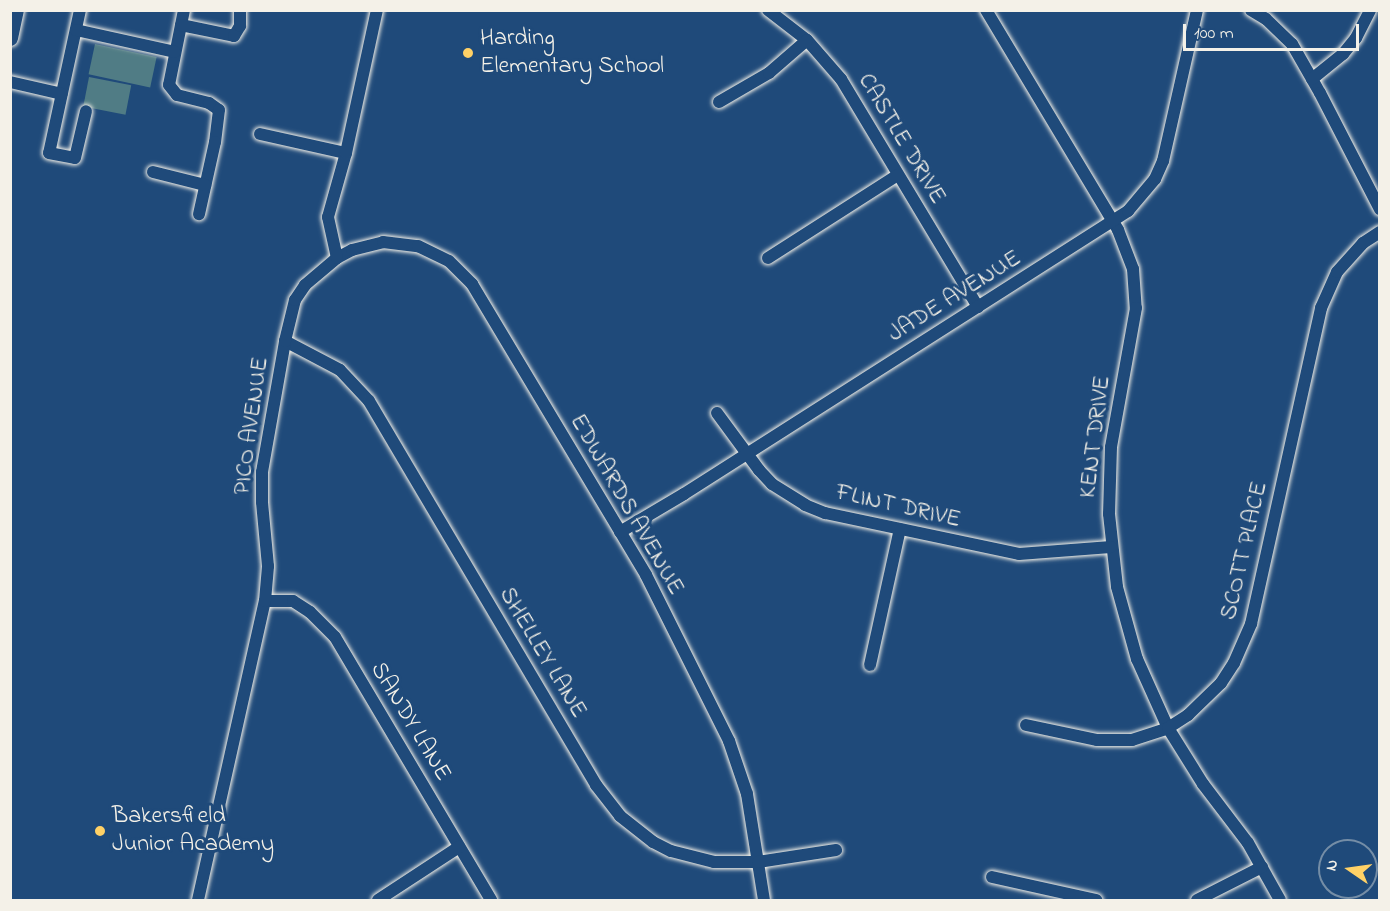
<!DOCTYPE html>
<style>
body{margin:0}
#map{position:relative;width:1390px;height:911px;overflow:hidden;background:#1f4a7a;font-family:"Indie Flower",sans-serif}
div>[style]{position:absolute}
.green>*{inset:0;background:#507c85;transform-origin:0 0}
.roads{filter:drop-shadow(0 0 2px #f4f1e8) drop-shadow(0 0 2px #f4f1e8)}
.street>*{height:12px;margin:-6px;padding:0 6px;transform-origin:6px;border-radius:6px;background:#1f4a7a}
.secondary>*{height:16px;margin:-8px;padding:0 8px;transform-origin:8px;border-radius:8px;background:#1f4a7a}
.dots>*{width:16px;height:16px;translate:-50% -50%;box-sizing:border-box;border:3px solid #1f4a7a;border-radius:50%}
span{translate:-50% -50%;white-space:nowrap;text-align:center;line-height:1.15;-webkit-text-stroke:6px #1f4a7a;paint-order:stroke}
.poi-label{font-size:24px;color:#f4f1e8}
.left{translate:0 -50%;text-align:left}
.street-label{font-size:24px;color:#f4f1e8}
.frame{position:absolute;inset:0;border:12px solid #f4f1e8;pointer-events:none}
.north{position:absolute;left:1318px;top:839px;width:60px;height:60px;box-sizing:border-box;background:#1f4a7a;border:2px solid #748da6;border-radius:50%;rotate:283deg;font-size:16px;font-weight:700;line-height:24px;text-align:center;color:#f4f1e8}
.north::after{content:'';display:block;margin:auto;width:21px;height:27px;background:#ffd166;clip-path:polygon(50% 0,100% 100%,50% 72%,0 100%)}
.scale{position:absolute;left:1183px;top:24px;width:176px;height:27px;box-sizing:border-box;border:3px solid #f4f1e8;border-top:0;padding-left:8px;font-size:18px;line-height:21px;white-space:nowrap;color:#f4f1e8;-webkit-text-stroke:4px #1f4a7a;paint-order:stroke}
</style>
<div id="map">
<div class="green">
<i style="left:95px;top:44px;width:63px;height:31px;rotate:12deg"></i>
<i style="left:89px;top:77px;width:43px;height:30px;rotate:11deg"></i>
</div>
<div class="roads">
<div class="street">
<i style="left:80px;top:10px;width:146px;rotate:102.2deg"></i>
<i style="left:49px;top:153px;width:26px;rotate:11deg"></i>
<i style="left:75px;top:158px;width:48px;rotate:-76.8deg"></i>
<i style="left:184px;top:10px;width:76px;rotate:101.3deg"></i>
<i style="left:169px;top:85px;width:13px;rotate:51deg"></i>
<i style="left:177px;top:95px;width:33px;rotate:14deg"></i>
<i style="left:209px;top:103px;width:12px;rotate:35deg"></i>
<i style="left:219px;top:110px;width:32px;rotate:97deg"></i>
<i style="left:215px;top:142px;width:74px;rotate:102.5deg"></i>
<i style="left:768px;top:10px;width:49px;rotate:37.6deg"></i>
<i style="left:807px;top:40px;width:52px;rotate:48.9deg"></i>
<i style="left:841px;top:79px;width:266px;rotate:59deg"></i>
<i style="left:986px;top:10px;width:257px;rotate:59deg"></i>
<i style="left:1118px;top:230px;width:42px;rotate:69deg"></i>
<i style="left:1133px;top:269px;width:39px;rotate:86deg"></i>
<i style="left:1136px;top:308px;width:141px;rotate:100.2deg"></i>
<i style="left:1111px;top:447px;width:67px;rotate:91.7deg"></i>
<i style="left:1109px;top:514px;width:73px;rotate:83.7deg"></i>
<i style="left:1117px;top:587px;width:75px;rotate:74.5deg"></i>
<i style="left:1137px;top:659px;width:76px;rotate:65.8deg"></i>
<i style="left:1168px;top:728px;width:66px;rotate:58deg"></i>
<i style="left:1203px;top:784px;width:74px;rotate:52.7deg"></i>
<i style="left:1248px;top:843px;width:65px;rotate:60.7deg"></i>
<i style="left:1251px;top:10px;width:17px;rotate:31deg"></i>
<i style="left:1266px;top:19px;width:36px;rotate:44deg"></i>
<i style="left:1292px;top:44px;width:56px;rotate:60.3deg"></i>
<i style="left:1320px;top:93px;width:131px;rotate:62.7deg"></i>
<i style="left:181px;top:25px;width:54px;rotate:11.7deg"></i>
<i style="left:234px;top:36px;width:12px;rotate:-59deg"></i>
<i style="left:240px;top:26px;width:16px;rotate:-90deg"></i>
<i style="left:76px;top:30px;width:101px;rotate:12.5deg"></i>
<i style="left:1312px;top:79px;width:40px;rotate:-39deg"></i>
<i style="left:1343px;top:54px;width:21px;rotate:-51deg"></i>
<i style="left:1356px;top:38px;width:31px;rotate:-63deg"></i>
<i style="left:10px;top:82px;width:53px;rotate:13deg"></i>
<i style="left:719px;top:102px;width:58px;rotate:-30.1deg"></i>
<i style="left:769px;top:73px;width:50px;rotate:-41deg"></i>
<i style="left:260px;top:134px;width:88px;rotate:12.5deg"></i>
<i style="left:153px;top:172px;width:54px;rotate:14deg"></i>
<i style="left:337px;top:258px;width:17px;rotate:-28deg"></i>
<i style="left:352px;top:250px;width:32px;rotate:-14deg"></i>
<i style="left:383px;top:242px;width:35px;rotate:7deg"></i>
<i style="left:418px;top:246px;width:34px;rotate:26deg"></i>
<i style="left:449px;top:261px;width:33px;rotate:45deg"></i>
<i style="left:472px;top:284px;width:339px;rotate:59.1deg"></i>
<i style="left:646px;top:575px;width:186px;rotate:63.4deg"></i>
<i style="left:729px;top:741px;width:56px;rotate:71.2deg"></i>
<i style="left:747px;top:794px;width:107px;rotate:80.9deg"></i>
<i style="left:768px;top:258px;width:154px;rotate:-32.6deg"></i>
<i style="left:285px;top:341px;width:62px;rotate:27.8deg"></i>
<i style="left:340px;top:370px;width:42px;rotate:46.9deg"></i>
<i style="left:369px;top:401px;width:446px;rotate:59.4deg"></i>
<i style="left:596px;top:785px;width:39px;rotate:52deg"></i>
<i style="left:620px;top:816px;width:42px;rotate:38.2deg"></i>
<i style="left:653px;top:842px;width:20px;rotate:27deg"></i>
<i style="left:671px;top:851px;width:44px;rotate:14.3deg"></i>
<i style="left:714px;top:862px;width:44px"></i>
<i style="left:758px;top:862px;width:79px;rotate:-8.7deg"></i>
<i style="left:717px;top:413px;width:71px;rotate:53.6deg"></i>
<i style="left:759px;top:470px;width:19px;rotate:47deg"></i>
<i style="left:772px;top:484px;width:39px;rotate:32deg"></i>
<i style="left:805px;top:505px;width:22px;rotate:22deg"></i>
<i style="left:825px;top:513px;width:198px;rotate:11.9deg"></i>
<i style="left:1019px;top:554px;width:92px;rotate:-4.4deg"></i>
<i style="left:620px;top:532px;width:74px;rotate:-30.7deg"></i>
<i style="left:684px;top:494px;width:527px;rotate:-32.51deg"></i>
<i style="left:1128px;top:211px;width:42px;rotate:-49.8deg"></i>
<i style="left:1155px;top:179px;width:20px;rotate:-66deg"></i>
<i style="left:1163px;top:161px;width:155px;rotate:-77.3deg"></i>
<i style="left:265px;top:601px;width:28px"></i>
<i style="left:293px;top:601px;width:20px;rotate:33deg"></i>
<i style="left:310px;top:612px;width:35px;rotate:45deg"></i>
<i style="left:335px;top:637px;width:306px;rotate:59.3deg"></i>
<i style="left:870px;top:665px;width:139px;rotate:-77.6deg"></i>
<i style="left:1026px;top:725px;width:73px;rotate:11.9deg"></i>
<i style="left:1097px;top:740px;width:35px"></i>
<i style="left:1132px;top:740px;width:38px;rotate:-18deg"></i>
<i style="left:1168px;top:728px;width:24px;rotate:-33deg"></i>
<i style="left:1188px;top:715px;width:46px;rotate:-44.1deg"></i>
<i style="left:1221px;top:683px;width:24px;rotate:-57deg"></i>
<i style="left:1234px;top:663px;width:43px;rotate:-66.4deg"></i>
<i style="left:1251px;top:624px;width:324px;rotate:-77.5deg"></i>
<i style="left:1321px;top:308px;width:39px;rotate:-66deg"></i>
<i style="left:1337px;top:272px;width:39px;rotate:-48deg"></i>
<i style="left:1363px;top:243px;width:20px;rotate:-33deg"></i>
<i style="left:992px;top:877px;width:107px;rotate:12.5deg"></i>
<i style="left:198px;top:900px;width:306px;rotate:-77.4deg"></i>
<i style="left:265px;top:601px;width:35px;rotate:-85deg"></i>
<i style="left:268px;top:566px;width:64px;rotate:-95.4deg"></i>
<i style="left:262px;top:502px;width:30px;rotate:-90deg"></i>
<i style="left:262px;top:472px;width:133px;rotate:-80deg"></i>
<i style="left:285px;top:341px;width:42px;rotate:-76.3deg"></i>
<i style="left:295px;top:300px;width:18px;rotate:-56deg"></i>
<i style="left:305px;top:285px;width:42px;rotate:-40.2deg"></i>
<i style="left:337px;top:258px;width:42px;rotate:-102.4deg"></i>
<i style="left:328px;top:217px;width:66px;rotate:-74.3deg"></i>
<i style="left:346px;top:153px;width:146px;rotate:-77.8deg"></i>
<i style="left:378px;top:900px;width:97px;rotate:-33.2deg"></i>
<i style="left:1197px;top:900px;width:73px;rotate:-26.9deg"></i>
</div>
<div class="secondary">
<i style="left:10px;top:38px;width:29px;rotate:-78deg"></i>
</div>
</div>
<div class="dots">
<i style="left:468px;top:53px;background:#ffd166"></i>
<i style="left:100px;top:831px;background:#ffd166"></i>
</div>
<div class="poi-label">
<span class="left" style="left:480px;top:53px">Harding<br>Elementary School</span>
<span class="left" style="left:112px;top:831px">Bakersfield<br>Junior Academy</span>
</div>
<div class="street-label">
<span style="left:901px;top:139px;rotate:59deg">CASTLE DRIVE</span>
<span style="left:955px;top:297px;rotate:-32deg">JADE AVENUE</span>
<span style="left:252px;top:426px;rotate:-82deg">PICO AVENUE</span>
<span style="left:1096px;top:437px;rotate:-83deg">KENT DRIVE</span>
<span style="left:626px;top:505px;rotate:60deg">EDWARDS AVENUE</span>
<span style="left:898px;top:507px;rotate:13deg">FLINT DRIVE</span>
<span style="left:1245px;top:551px;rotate:-77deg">SCOTT PLACE</span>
<span style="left:542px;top:653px;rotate:59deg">SHELLEY LANE</span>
<span style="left:410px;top:722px;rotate:59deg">SANDY LANE</span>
</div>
<div class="frame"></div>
<div class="north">N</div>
<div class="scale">100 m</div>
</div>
